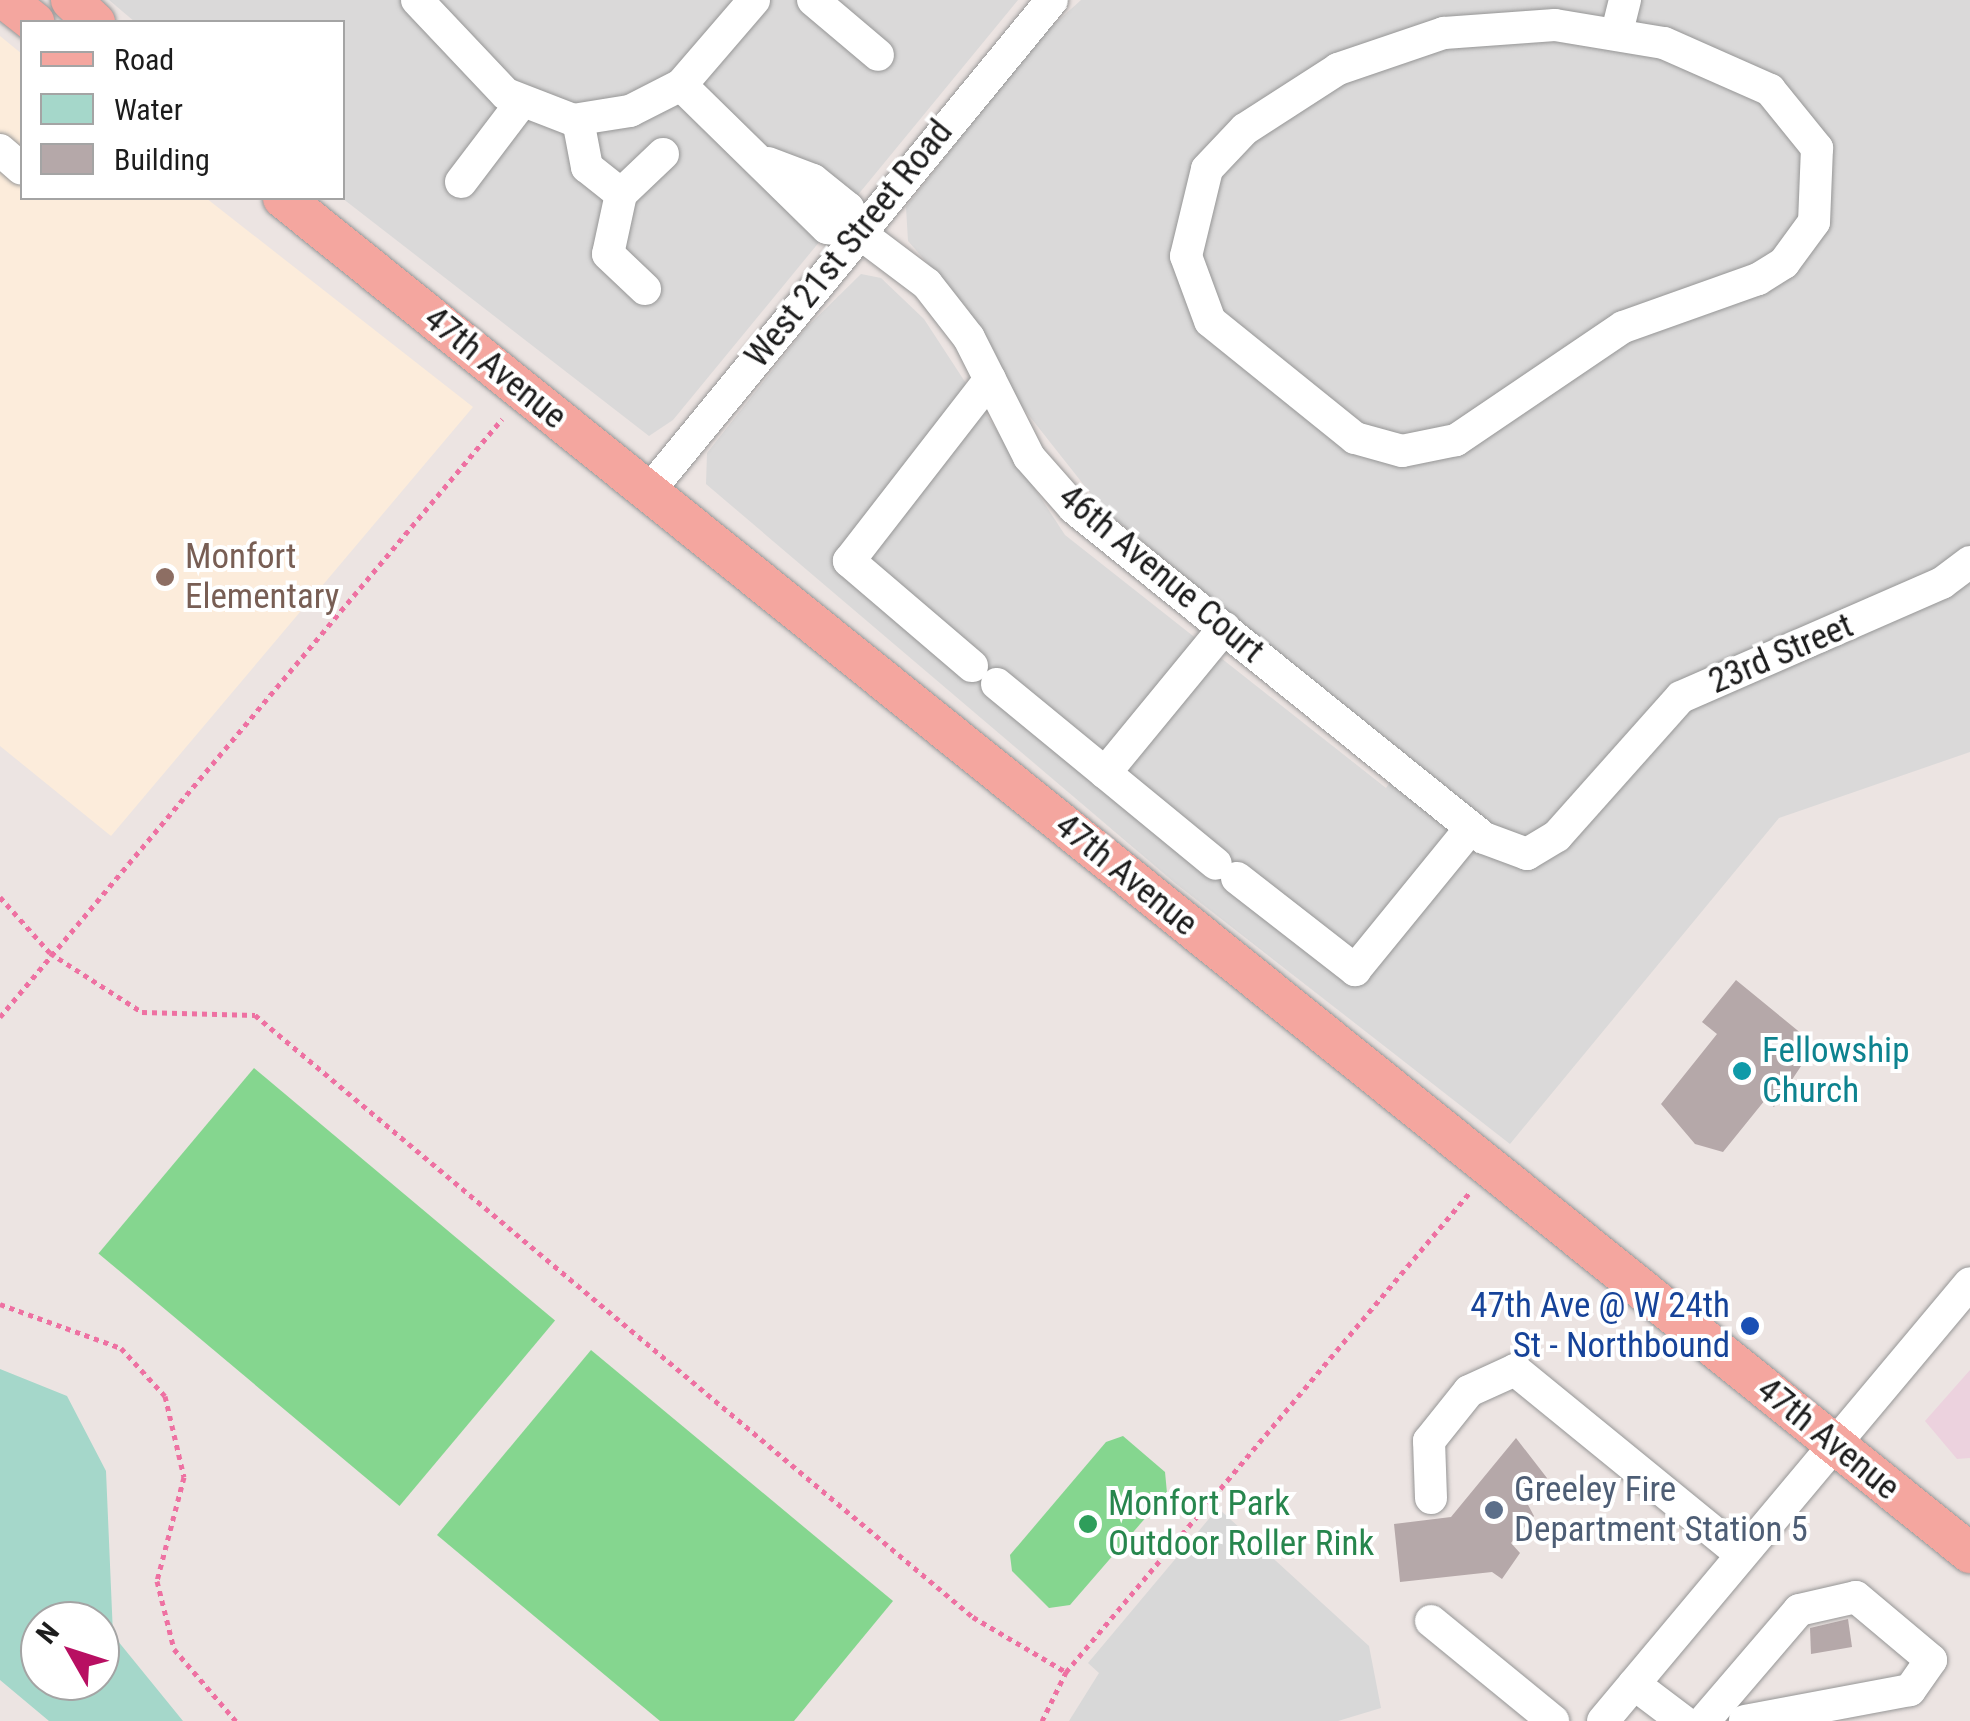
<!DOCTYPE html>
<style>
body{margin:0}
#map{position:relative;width:1970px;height:1721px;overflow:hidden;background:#ece4e2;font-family:"Roboto Condensed",sans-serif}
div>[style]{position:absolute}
.residential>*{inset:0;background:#dad9d9}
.commercial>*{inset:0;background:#ecd2de}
.education>*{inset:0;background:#fcecdb}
.pitch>*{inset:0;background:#85d68f;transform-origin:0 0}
.parking>*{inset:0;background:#d8d8d8}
.water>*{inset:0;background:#a5d7ca}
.building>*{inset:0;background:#b5a8a9}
.path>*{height:5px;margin-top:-2.5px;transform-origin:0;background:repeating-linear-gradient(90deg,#ee71a2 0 5px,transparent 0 10px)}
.roads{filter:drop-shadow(0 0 2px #969696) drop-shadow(0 0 2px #969696)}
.minor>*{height:32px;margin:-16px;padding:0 16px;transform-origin:16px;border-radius:16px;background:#fff}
.major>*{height:40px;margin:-20px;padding:0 20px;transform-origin:20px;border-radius:20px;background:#f4a69f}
.dots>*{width:28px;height:28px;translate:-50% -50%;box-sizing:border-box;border:5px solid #fff;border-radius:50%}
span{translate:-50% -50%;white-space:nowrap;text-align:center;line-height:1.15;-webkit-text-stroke:8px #fff;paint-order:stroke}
.street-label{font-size:35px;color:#1c1c1c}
.education-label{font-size:35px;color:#785e54}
.left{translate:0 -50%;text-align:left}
.culture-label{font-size:35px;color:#0d838f}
.transit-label{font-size:35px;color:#164399}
.right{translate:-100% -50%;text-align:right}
.service-label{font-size:35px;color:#4e5e75}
.leisure-label{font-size:35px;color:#27864d}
.legend{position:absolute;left:20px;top:20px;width:325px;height:180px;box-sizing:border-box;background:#fff;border:2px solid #a4a4a4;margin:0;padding:12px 18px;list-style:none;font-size:30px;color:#1c1c1c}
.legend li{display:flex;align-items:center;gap:20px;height:50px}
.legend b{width:50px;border:2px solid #a4a4a4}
.north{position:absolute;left:20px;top:1601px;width:100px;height:100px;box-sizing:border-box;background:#fff;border:2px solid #a4a4a4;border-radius:50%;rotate:309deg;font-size:28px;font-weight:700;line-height:40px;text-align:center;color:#1c1c1c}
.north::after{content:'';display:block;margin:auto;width:35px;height:45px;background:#b80f62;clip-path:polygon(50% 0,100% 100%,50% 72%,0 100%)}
</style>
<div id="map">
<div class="residential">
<i style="clip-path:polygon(109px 0,1018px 0,673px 420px,649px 436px,342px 198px,342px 22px,135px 22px)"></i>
<i style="clip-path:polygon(1081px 0,1970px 0,1970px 752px,1779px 818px,1510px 1144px,1175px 883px,706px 484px,707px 453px,806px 328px,861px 274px,881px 278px,924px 319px,1065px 535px,1386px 788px,1407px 758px,1102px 508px,1016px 399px,967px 308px,908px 241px,906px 207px,1040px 37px)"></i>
</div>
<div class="commercial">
<i style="clip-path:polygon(1970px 1370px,1970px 1458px,1957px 1459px,1925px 1421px)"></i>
</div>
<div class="education">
<i style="clip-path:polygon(0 36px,22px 54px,22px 198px,206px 198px,473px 407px,111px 836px,0 746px)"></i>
</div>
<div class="pitch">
<i style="left:254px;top:1068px;width:393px;height:242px;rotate:40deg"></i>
<i style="clip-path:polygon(591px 1350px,893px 1601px,794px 1721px,660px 1721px,437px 1535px)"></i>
<i style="clip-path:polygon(1123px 1436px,1165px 1472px,1167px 1493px,1070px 1605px,1049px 1608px,1012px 1571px,1010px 1555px,1106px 1442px)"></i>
</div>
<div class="parking">
<i style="clip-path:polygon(1218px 1508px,1369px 1646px,1381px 1708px,1338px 1721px,1069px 1721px,1099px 1673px,1088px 1663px)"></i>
</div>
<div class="water">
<i style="clip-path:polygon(evenodd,0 1369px,67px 1396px,106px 1471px,113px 1635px,183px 1721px,49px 1721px,0 1680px,0 1369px,40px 1621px,100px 1621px,100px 1681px,40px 1681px,40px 1621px)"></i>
</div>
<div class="building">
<i style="clip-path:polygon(1736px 980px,1808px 1039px,1801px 1047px,1809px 1054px,1774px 1107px,1765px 1100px,1723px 1152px,1695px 1144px,1661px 1104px,1717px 1034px,1702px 1022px)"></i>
<i style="clip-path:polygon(1516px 1438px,1547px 1478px,1527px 1503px,1534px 1516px,1511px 1543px,1520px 1553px,1502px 1579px,1492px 1572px,1400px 1582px,1394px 1524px,1451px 1517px)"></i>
<i style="clip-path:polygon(1848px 1619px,1852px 1647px,1811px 1654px,1810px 1628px)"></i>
</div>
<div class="path">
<i style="left:0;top:897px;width:75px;rotate:48.2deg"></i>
<i style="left:50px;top:953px;width:109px;rotate:32.7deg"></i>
<i style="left:142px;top:1012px;width:113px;rotate:1.5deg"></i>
<i style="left:255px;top:1015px;width:937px;rotate:39.98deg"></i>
<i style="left:973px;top:1617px;width:108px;rotate:30.6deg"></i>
<i style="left:0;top:1017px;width:781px;rotate:-49.99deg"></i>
<i style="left:0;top:1304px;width:129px;rotate:20deg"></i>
<i style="left:121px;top:1348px;width:65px;rotate:47.5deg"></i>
<i style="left:165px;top:1396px;width:83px;rotate:76.8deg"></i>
<i style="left:184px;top:1477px;width:107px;rotate:104.6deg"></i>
<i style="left:157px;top:1581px;width:70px;rotate:76deg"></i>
<i style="left:174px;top:1649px;width:95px;rotate:49.3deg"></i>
<i style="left:1042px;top:1721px;width:55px;rotate:-63.9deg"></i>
<i style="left:1066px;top:1672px;width:627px;rotate:-49.91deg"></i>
</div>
<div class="roads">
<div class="minor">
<i style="left:417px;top:0;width:129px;rotate:46.6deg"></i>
<i style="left:506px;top:94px;width:72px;rotate:21.2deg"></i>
<i style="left:573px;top:120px;width:58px;rotate:-9deg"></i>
<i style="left:630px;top:111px;width:57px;rotate:-27deg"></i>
<i style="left:681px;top:85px;width:112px;rotate:-49.3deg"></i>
<i style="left:813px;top:0;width:85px;rotate:40.2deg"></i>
<i style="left:1555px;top:25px;width:110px;rotate:9.4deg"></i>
<i style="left:1664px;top:43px;width:116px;rotate:23.9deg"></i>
<i style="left:1770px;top:90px;width:75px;rotate:51deg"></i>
<i style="left:1817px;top:148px;width:74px;rotate:92.3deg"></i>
<i style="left:1814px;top:222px;width:51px;rotate:126.2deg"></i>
<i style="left:1784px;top:263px;width:31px;rotate:148deg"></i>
<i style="left:1758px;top:279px;width:143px;rotate:160.4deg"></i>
<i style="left:1623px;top:327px;width:202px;rotate:145.9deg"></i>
<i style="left:1456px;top:440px;width:55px;rotate:168.5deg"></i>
<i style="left:1402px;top:451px;width:49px;rotate:-164.5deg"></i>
<i style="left:1355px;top:438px;width:186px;rotate:-141.1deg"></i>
<i style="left:1210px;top:321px;width:69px;rotate:-110.3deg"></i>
<i style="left:1186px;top:256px;width:89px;rotate:-76.4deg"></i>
<i style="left:1207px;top:169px;width:55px;rotate:-46.5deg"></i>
<i style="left:1245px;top:129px;width:111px;rotate:-32.8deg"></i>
<i style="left:1338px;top:69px;width:112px;rotate:-18.8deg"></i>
<i style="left:1444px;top:33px;width:111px;rotate:-4.1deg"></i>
<i style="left:1617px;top:32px;width:33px;rotate:-76deg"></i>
<i style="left:681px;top:85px;width:204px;rotate:44.4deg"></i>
<i style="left:827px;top:228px;width:31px;rotate:7deg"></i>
<i style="left:578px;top:120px;width:48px;rotate:79.2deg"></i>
<i style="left:587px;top:167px;width:43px;rotate:38.5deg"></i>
<i style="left:621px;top:194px;width:58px;rotate:-43.6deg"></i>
<i style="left:0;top:150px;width:28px;rotate:41deg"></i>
<i style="left:768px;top:163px;width:48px;rotate:20.7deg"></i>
<i style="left:813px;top:180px;width:45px;rotate:38.7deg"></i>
<i style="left:848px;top:208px;width:26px;rotate:67deg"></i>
<i style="left:461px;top:182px;width:99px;rotate:-52.8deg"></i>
<i style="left:621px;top:194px;width:61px;rotate:102.2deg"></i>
<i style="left:608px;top:254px;width:51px;rotate:43.4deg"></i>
<i style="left:858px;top:232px;width:86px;rotate:37deg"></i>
<i style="left:927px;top:284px;width:68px;rotate:52.1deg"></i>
<i style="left:969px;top:338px;width:133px;rotate:63.2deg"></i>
<i style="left:1029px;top:457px;width:68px;rotate:48.6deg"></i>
<i style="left:1074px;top:508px;width:526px;rotate:38.83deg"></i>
<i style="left:1484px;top:838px;width:46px;rotate:20.4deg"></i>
<i style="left:1527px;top:854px;width:35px;rotate:-31deg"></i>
<i style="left:1557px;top:836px;width:186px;rotate:-48.3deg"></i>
<i style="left:1681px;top:697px;width:285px;rotate:-23.6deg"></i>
<i style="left:1942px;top:583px;width:35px;rotate:-37deg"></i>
<i style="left:649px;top:491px;width:635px;rotate:-50.62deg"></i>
<i style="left:972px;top:666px;width:162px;rotate:-139.5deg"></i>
<i style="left:849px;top:561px;width:230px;rotate:-52.2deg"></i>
<i style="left:997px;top:684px;width:283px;rotate:39.4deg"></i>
<i style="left:1105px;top:773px;width:188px;rotate:-50.6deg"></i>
<i style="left:1237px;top:878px;width:150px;rotate:37.9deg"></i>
<i style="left:1355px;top:970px;width:183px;rotate:-50.8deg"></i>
<i style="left:1431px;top:1498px;width:57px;rotate:-92deg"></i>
<i style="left:1429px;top:1441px;width:64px;rotate:-51.3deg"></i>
<i style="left:1469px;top:1391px;width:51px;rotate:-24.5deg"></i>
<i style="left:1515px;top:1370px;width:291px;rotate:39.2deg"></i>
<i style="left:1431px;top:1621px;width:158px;rotate:39.3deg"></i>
<i style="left:1634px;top:1684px;width:61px;rotate:37.1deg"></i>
<i style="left:1603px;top:1721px;width:571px;rotate:-50.04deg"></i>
<i style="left:1704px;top:1721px;width:146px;rotate:-49.4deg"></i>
<i style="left:1799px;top:1610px;width:58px;rotate:-12.8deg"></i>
<i style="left:1856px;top:1597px;width:98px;rotate:40deg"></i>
<i style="left:1931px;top:1660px;width:37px;rotate:125deg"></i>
<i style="left:1910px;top:1690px;width:168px;rotate:169.4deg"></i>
</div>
<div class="major">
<i style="left:6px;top:0;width:36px;rotate:38deg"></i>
<i style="left:71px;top:0;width:33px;rotate:43deg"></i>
<i style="left:283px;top:198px;width:2164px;rotate:38.77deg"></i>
</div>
</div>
<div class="dots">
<i style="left:165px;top:577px;background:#8d6e63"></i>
<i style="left:1742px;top:1071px;background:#0f9aa8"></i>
<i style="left:1750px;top:1326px;background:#1a4fb4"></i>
<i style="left:1494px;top:1510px;background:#5c6f8a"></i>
<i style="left:1088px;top:1524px;background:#2e9e5b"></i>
</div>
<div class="street-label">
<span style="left:849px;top:244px;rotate:-51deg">West 21st Street Road</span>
<span style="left:495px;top:368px;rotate:39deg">47th Avenue</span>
<span style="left:1161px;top:574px;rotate:40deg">46th Avenue Court</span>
<span style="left:1781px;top:654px;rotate:-23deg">23rd Street</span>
<span style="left:1126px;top:875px;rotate:39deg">47th Avenue</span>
<span style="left:1828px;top:1439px;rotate:39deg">47th Avenue</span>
</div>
<div class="education-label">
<span class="left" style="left:185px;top:577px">Monfort<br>Elementary</span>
</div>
<div class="culture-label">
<span class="left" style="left:1762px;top:1071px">Fellowship<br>Church</span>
</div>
<div class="transit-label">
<span class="right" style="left:1730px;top:1326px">47th Ave @ W 24th<br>St - Northbound</span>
</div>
<div class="service-label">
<span class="left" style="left:1514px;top:1510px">Greeley Fire<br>Department Station 5</span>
</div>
<div class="leisure-label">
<span class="left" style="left:1108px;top:1524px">Monfort Park<br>Outdoor Roller Rink</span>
</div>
<ul class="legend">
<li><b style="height:12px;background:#f4a69f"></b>Road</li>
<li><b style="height:28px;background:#a5d7ca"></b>Water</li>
<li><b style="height:28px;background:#b5a8a9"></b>Building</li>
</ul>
<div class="north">N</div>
</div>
